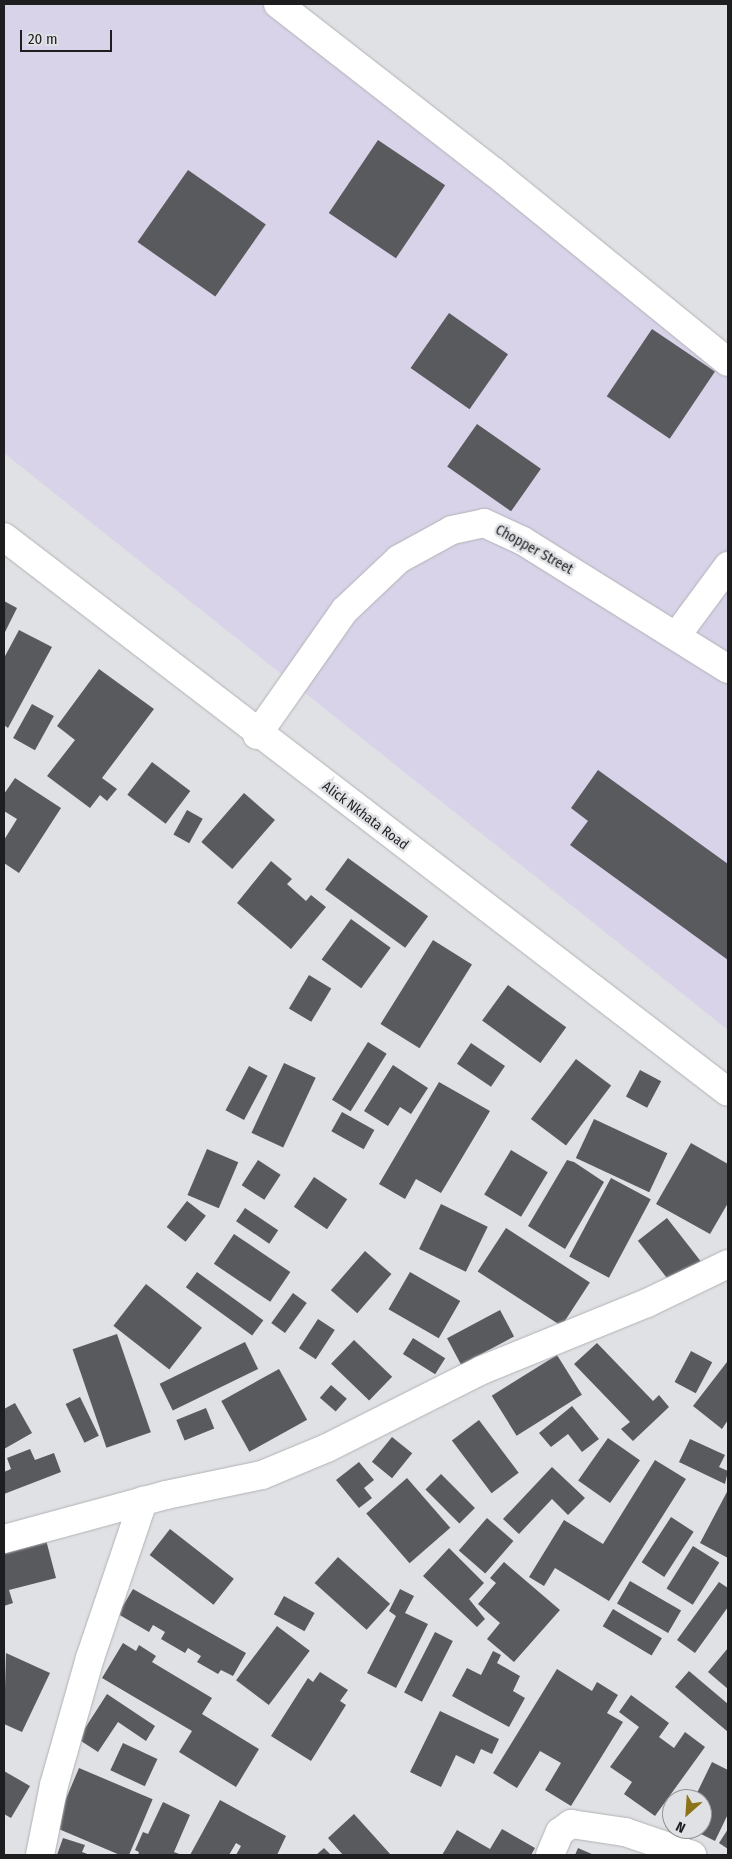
<!DOCTYPE html>
<style>
body{margin:0}
#map{position:relative;width:732px;height:1859px;overflow:hidden;background:#dfe1e4;font-family:"Fira Sans Condensed",sans-serif}
div>[style]{position:absolute}
.commercial>*{inset:0;background:#d9d3e9}
.building>*{inset:0;background:#595a5d;transform-origin:0 0}
.roads{filter:drop-shadow(0 0 1px #b1b2b5) drop-shadow(0 0 1px #b1b2b5)}
.minor>*{height:28px;margin:-14px;padding:0 14px;transform-origin:14px;border-radius:14px;background:#fff}
.major>*{height:28px;margin:-14px;padding:0 14px;transform-origin:14px;border-radius:14px;background:#fff}
span{translate:-50% -50%;white-space:nowrap;text-align:center;line-height:1.15;-webkit-text-stroke:5px #dfe1e4;paint-order:stroke}
.street-label{font-size:14px;color:#1e1e20}
.frame{position:absolute;inset:0;border:5px solid #1e1e20;pointer-events:none}
.north{position:absolute;left:662px;top:1789px;width:50px;height:50px;box-sizing:border-box;background:#dfe1e4;border:1px solid #929396;border-radius:50%;rotate:206deg;font-size:14px;font-weight:700;line-height:20px;text-align:center;color:#1e1e20}
.north::after{content:'';display:block;margin:auto;width:18px;height:22px;background:#8d7317;clip-path:polygon(50% 0,100% 100%,50% 72%,0 100%)}
.scale{position:absolute;left:20px;top:30px;width:92px;height:22px;box-sizing:border-box;border:2px solid #1e1e20;border-top:0;padding-left:6px;font-size:15px;line-height:18px;white-space:nowrap;color:#1e1e20;-webkit-text-stroke:4px #dfe1e4;paint-order:stroke}
</style>
<div id="map">
<div class="commercial">
<i style="clip-path:polygon(4px 4px,268px 4px,728px 363px,728px 1030px,4px 453px)"></i>
</div>
<div class="building">
<i style="left:378px;top:140px;width:81px;height:88px;rotate:34deg"></i>
<i style="left:188px;top:170px;width:95px;height:88px;rotate:35deg"></i>
<i style="left:449px;top:313px;width:72px;height:67px;rotate:35deg"></i>
<i style="left:652px;top:329px;width:76px;height:81px;rotate:34deg"></i>
<i style="left:477px;top:424px;width:78px;height:52px;rotate:35deg"></i>
<i style="clip-path:polygon(4px 601px,17px 608px,4px 634px)"></i>
<i style="clip-path:polygon(19px 630px,52px 647px,8px 728px,4px 725px,4px 658px)"></i>
<i style="clip-path:polygon(99px 669px,154px 709px,102px 778px,117px 789px,107px 801px,100px 795px,90px 808px,47px 776px,75px 740px,57px 726px)"></i>
<i style="left:32px;top:704px;width:25px;height:39px;rotate:29deg"></i>
<i style="left:152px;top:762px;width:48px;height:41px;rotate:37deg"></i>
<i style="clip-path:polygon(598px 770px,728px 864px,728px 960px,570px 845px,588px 821px,571px 808px)"></i>
<i style="clip-path:polygon(15px 778px,61px 808px,19px 873px,4px 863px,4px 840px,17px 819px,4px 811px,4px 794px)"></i>
<i style="left:244px;top:793px;width:41px;height:65px;rotate:41deg"></i>
<i style="left:187px;top:810px;width:18px;height:28px;rotate:29deg"></i>
<i style="left:348px;top:858px;width:99px;height:39px;rotate:36deg"></i>
<i style="clip-path:polygon(271px 861px,292px 879px,287px 884px,306px 901px,311px 895px,326px 907px,291px 949px,237px 903px)"></i>
<i style="left:351px;top:919px;width:49px;height:50px;rotate:36deg"></i>
<i style="left:433px;top:940px;width:46px;height:99px;rotate:32deg"></i>
<i style="left:309px;top:975px;width:26px;height:39px;rotate:31deg"></i>
<i style="left:508px;top:985px;width:72px;height:44px;rotate:36deg"></i>
<i style="left:368px;top:1042px;width:22px;height:68px;rotate:32deg"></i>
<i style="left:471px;top:1043px;width:41px;height:25px;rotate:34deg"></i>
<i style="left:576px;top:1059px;width:44px;height:75px;rotate:37deg"></i>
<i style="left:284px;top:1063px;width:35px;height:77px;rotate:25deg"></i>
<i style="clip-path:polygon(393px 1065px,428px 1088px,411px 1114px,400px 1107px,388px 1126px,364px 1111px)"></i>
<i style="left:249px;top:1066px;width:21px;height:50px;rotate:28deg"></i>
<i style="left:640px;top:1070px;width:24px;height:30px;rotate:28deg"></i>
<i style="clip-path:polygon(439px 1082px,490px 1111px,441px 1193px,416px 1179px,405px 1199px,379px 1184px)"></i>
<i style="left:342px;top:1112px;width:37px;height:22px;rotate:29deg"></i>
<i style="left:594px;top:1119px;width:81px;height:43px;rotate:25deg"></i>
<i style="clip-path:polygon(691px 1143px,728px 1164px,728px 1203px,710px 1234px,656px 1204px)"></i>
<i style="left:207px;top:1149px;width:34px;height:50px;rotate:23deg"></i>
<i style="left:511px;top:1150px;width:43px;height:52px;rotate:31deg"></i>
<i style="left:258px;top:1160px;width:27px;height:30px;rotate:33deg"></i>
<i style="clip-path:polygon(567px 1160px,574px 1162px,604px 1182px,565px 1249px,528px 1226px)"></i>
<i style="left:314px;top:1177px;width:40px;height:36px;rotate:34deg"></i>
<i style="left:611px;top:1178px;width:45px;height:89px;rotate:28deg"></i>
<i style="left:187px;top:1201px;width:24px;height:33px;rotate:38deg"></i>
<i style="left:441px;top:1204px;width:52px;height:50px;rotate:26deg"></i>
<i style="left:245px;top:1208px;width:40px;height:16px;rotate:34deg"></i>
<i style="left:667px;top:1218px;width:57px;height:37px;rotate:52deg"></i>
<i style="left:506px;top:1228px;width:100px;height:52px;rotate:33deg"></i>
<i style="left:234px;top:1234px;width:68px;height:36px;rotate:34deg"></i>
<i style="left:365px;top:1251px;width:35px;height:52px;rotate:41deg"></i>
<i style="left:197px;top:1272px;width:82px;height:19px;rotate:36deg"></i>
<i style="left:410px;top:1272px;width:58px;height:43px;rotate:30deg"></i>
<i style="left:146px;top:1284px;width:71px;height:53px;rotate:38deg"></i>
<i style="left:293px;top:1293px;width:17px;height:37px;rotate:36deg"></i>
<i style="left:500px;top:1310px;width:30px;height:60px;rotate:62deg"></i>
<i style="left:318px;top:1319px;width:20px;height:35px;rotate:33deg"></i>
<i style="left:117px;top:1334px;width:104px;height:47px;rotate:71deg"></i>
<i style="left:413px;top:1338px;width:38px;height:19px;rotate:32deg"></i>
<i style="left:354px;top:1340px;width:53px;height:33px;rotate:44deg"></i>
<i style="left:245px;top:1342px;width:30px;height:95px;rotate:64deg"></i>
<i style="clip-path:polygon(597px 1343px,653px 1401px,659px 1395px,669px 1407px,633px 1441px,621px 1429px,630px 1422px,574px 1364px)"></i>
<i style="left:691px;top:1351px;width:24px;height:35px;rotate:28deg"></i>
<i style="left:557px;top:1355px;width:47px;height:77px;rotate:58deg"></i>
<i style="clip-path:polygon(727px 1362px,728px 1420px,722px 1429px,693px 1406px)"></i>
<i style="left:279px;top:1369px;width:58px;height:66px;rotate:61deg"></i>
<i style="left:331px;top:1385px;width:21px;height:17px;rotate:41deg"></i>
<i style="left:80px;top:1397px;width:43px;height:16px;rotate:64deg"></i>
<i style="clip-path:polygon(15px 1403px,32px 1433px,4px 1449px,4px 1409px)"></i>
<i style="clip-path:polygon(572px 1406px,599px 1439px,582px 1452px,568px 1434px,551px 1447px,539px 1433px)"></i>
<i style="left:206px;top:1408px;width:22px;height:32px;rotate:68deg"></i>
<i style="left:479px;top:1420px;width:66px;height:34px;rotate:53deg"></i>
<i style="left:392px;top:1437px;width:26px;height:32px;rotate:39deg"></i>
<i style="left:608px;top:1438px;width:39px;height:52px;rotate:35deg"></i>
<i style="clip-path:polygon(690px 1439px,725px 1455px,719px 1467px,728px 1471px,725px 1484px,679px 1462px)"></i>
<i style="clip-path:polygon(30px 1449px,35px 1460px,54px 1453px,61px 1472px,4px 1494px,4px 1472px,11px 1469px,7px 1458px)"></i>
<i style="clip-path:polygon(655px 1460px,686px 1479px,609px 1601px,555px 1568px,544px 1586px,529px 1577px,564px 1520px,603px 1544px)"></i>
<i style="clip-path:polygon(359px 1462px,374px 1480px,364px 1488px,372px 1498px,359px 1508px,336px 1480px)"></i>
<i style="clip-path:polygon(552px 1467px,585px 1498px,568px 1515px,552px 1499px,519px 1534px,503px 1519px)"></i>
<i style="left:441px;top:1474px;width:48px;height:22px;rotate:45deg"></i>
<i style="left:407px;top:1478px;width:66px;height:54px;rotate:49deg"></i>
<i style="clip-path:polygon(728px 1490px,728px 1558px,700px 1543px)"></i>
<i style="left:671px;top:1517px;width:27px;height:54px;rotate:33deg"></i>
<i style="left:487px;top:1518px;width:35px;height:43px;rotate:41deg"></i>
<i style="left:170px;top:1529px;width:81px;height:33px;rotate:38deg"></i>
<i style="clip-path:polygon(45px 1536px,56px 1578px,9px 1590px,13px 1603px,4px 1606px,4px 1547px)"></i>
<i style="left:693px;top:1546px;width:31px;height:50px;rotate:32deg"></i>
<i style="clip-path:polygon(449px 1548px,484px 1583px,469px 1599px,485px 1619px,477px 1627px,423px 1576px)"></i>
<i style="left:338px;top:1557px;width:70px;height:35px;rotate:42deg"></i>
<i style="clip-path:polygon(504px 1562px,560px 1610px,514px 1662px,487px 1639px,500px 1623px,478px 1604px,496px 1583px,490px 1578px)"></i>
<i style="left:630px;top:1581px;width:59px;height:26px;rotate:30deg"></i>
<i style="clip-path:polygon(719px 1582px,728px 1588px,728px 1607px,695px 1653px,677px 1640px)"></i>
<i style="clip-path:polygon(133px 1589px,246px 1653px,233px 1676px,221px 1670px,218px 1674px,197px 1662px,201px 1656px,188px 1648px,185px 1653px,161px 1639px,165px 1632px,153px 1625px,149px 1632px,118px 1614px)"></i>
<i style="clip-path:polygon(400px 1589px,414px 1596px,405px 1613px,428px 1624px,396px 1688px,367px 1673px,396px 1616px,389px 1611px)"></i>
<i style="left:284px;top:1596px;width:35px;height:21px;rotate:29deg"></i>
<i style="left:613px;top:1609px;width:57px;height:20px;rotate:31deg"></i>
<i style="left:277px;top:1626px;width:41px;height:68px;rotate:37deg"></i>
<i style="left:435px;top:1632px;width:20px;height:68px;rotate:27deg"></i>
<i style="clip-path:polygon(123px 1643px,136px 1651px,139px 1645px,156px 1656px,152px 1662px,212px 1698px,202px 1714px,259px 1749px,236px 1787px,179px 1752px,192px 1731px,102px 1678px)"></i>
<i style="clip-path:polygon(728px 1648px,728px 1689px,708px 1672px)"></i>
<i style="clip-path:polygon(493px 1651px,501px 1655px,497px 1663px,520px 1676px,513px 1691px,525px 1698px,509px 1727px,452px 1696px,467px 1668px,481px 1675px)"></i>
<i style="clip-path:polygon(6px 1653px,50px 1673px,22px 1732px,4px 1724px)"></i>
<i style="clip-path:polygon(557px 1669px,592px 1691px,597px 1682px,618px 1695px,607px 1713px,623px 1722px,571px 1806px,545px 1790px,561px 1763px,540px 1751px,517px 1788px,493px 1773px)"></i>
<i style="clip-path:polygon(689px 1671px,728px 1704px,728px 1732px,675px 1687px)"></i>
<i style="clip-path:polygon(320px 1672px,348px 1690px,340px 1701px,346px 1705px,311px 1761px,271px 1736px,308px 1678px,313px 1682px)"></i>
<i style="clip-path:polygon(107px 1694px,155px 1726px,146px 1741px,118px 1722px,98px 1752px,78px 1739px)"></i>
<i style="clip-path:polygon(631px 1695px,669px 1723px,659px 1737px,674px 1748px,685px 1732px,705px 1747px,655px 1816px,624px 1794px,632px 1782px,610px 1767px,639px 1727px,619px 1712px)"></i>
<i style="clip-path:polygon(440px 1711px,499px 1739px,492px 1754px,481px 1749px,474px 1764px,456px 1755px,441px 1787px,410px 1772px)"></i>
<i style="left:123px;top:1743px;width:38px;height:30px;rotate:25deg"></i>
<i style="clip-path:polygon(712px 1762px,728px 1770px,728px 1814px,715px 1841px,695px 1831px,689px 1844px,668px 1834px,672px 1826px,672px 1829px,702px 1829px,702px 1799px,694px 1799px)"></i>
<i style="left:79px;top:1768px;width:80px;height:64px;rotate:23deg"></i>
<i style="clip-path:polygon(4px 1771px,30px 1786px,11px 1818px,4px 1814px)"></i>
<i style="clip-path:polygon(220px 1800px,286px 1836px,277px 1855px,236px 1855px,241px 1846px,236px 1843px,229px 1855px,190px 1855px)"></i>
<i style="clip-path:polygon(163px 1802px,190px 1815px,174px 1852px,182px 1855px,138px 1855px,139px 1852px,135px 1850px,143px 1832px,148px 1834px)"></i>
<i style="clip-path:polygon(354px 1814px,391px 1855px,343px 1855px,328px 1838px)"></i>
<i style="clip-path:polygon(502px 1829px,535px 1848px,531px 1855px,442px 1855px,457px 1830px,490px 1849px)"></i>
<i style="clip-path:polygon(728px 1829px,728px 1849px,719px 1843px)"></i>
<i style="clip-path:polygon(63px 1838px,85px 1845px,82px 1852px,90px 1855px,57px 1855px)"></i>
<i style="clip-path:polygon(324px 1848px,331px 1855px,316px 1855px)"></i>
<i style="clip-path:polygon(578px 1848px,594px 1855px,575px 1855px)"></i>
</div>
<div class="roads">
<div class="minor">
<i style="left:278px;top:4px;width:274px;rotate:37.9deg"></i>
<i style="left:494px;top:172px;width:301px;rotate:39.1deg"></i>
<i style="left:677px;top:635px;width:86px;rotate:-53.5deg"></i>
<i style="left:257px;top:735px;width:153px;rotate:-54.9deg"></i>
<i style="left:345px;top:610px;width:74px;rotate:-43.4deg"></i>
<i style="left:399px;top:559px;width:60px;rotate:-28.7deg"></i>
<i style="left:452px;top:530px;width:33px;rotate:-12deg"></i>
<i style="left:484px;top:523px;width:43px;rotate:24.8deg"></i>
<i style="left:523px;top:541px;width:242px;rotate:32deg"></i>
<i style="left:4px;top:1539px;width:168px;rotate:-15.2deg"></i>
<i style="left:166px;top:1495px;width:98px;rotate:-11.8deg"></i>
<i style="left:262px;top:1475px;width:70px;rotate:-22.6deg"></i>
<i style="left:327px;top:1448px;width:174px;rotate:-26.7deg"></i>
<i style="left:482px;top:1370px;width:178px;rotate:-22.1deg"></i>
<i style="left:647px;top:1303px;width:90px;rotate:-25.7deg"></i>
<i style="left:40px;top:1855px;width:71px;rotate:-78.7deg"></i>
<i style="left:54px;top:1785px;width:132px;rotate:-74.2deg"></i>
<i style="left:90px;top:1658px;width:166px;rotate:-71.3deg"></i>
<i style="left:550px;top:1855px;width:25px;rotate:-67deg"></i>
<i style="left:560px;top:1832px;width:14px;rotate:-36deg"></i>
<i style="left:571px;top:1824px;width:55px;rotate:8.4deg"></i>
<i style="left:625px;top:1832px;width:71px;rotate:18.9deg"></i>
</div>
<div class="major">
<i style="left:4px;top:537px;width:912px;rotate:37.47deg"></i>
</div>
</div>
<div class="street-label">
<span style="left:534px;top:550px;rotate:29deg">Chopper Street</span>
<span style="left:365px;top:816px;rotate:37deg">Alick Nkhata Road</span>
</div>
<div class="frame"></div>
<div class="north">N</div>
<div class="scale">20 m</div>
</div>
